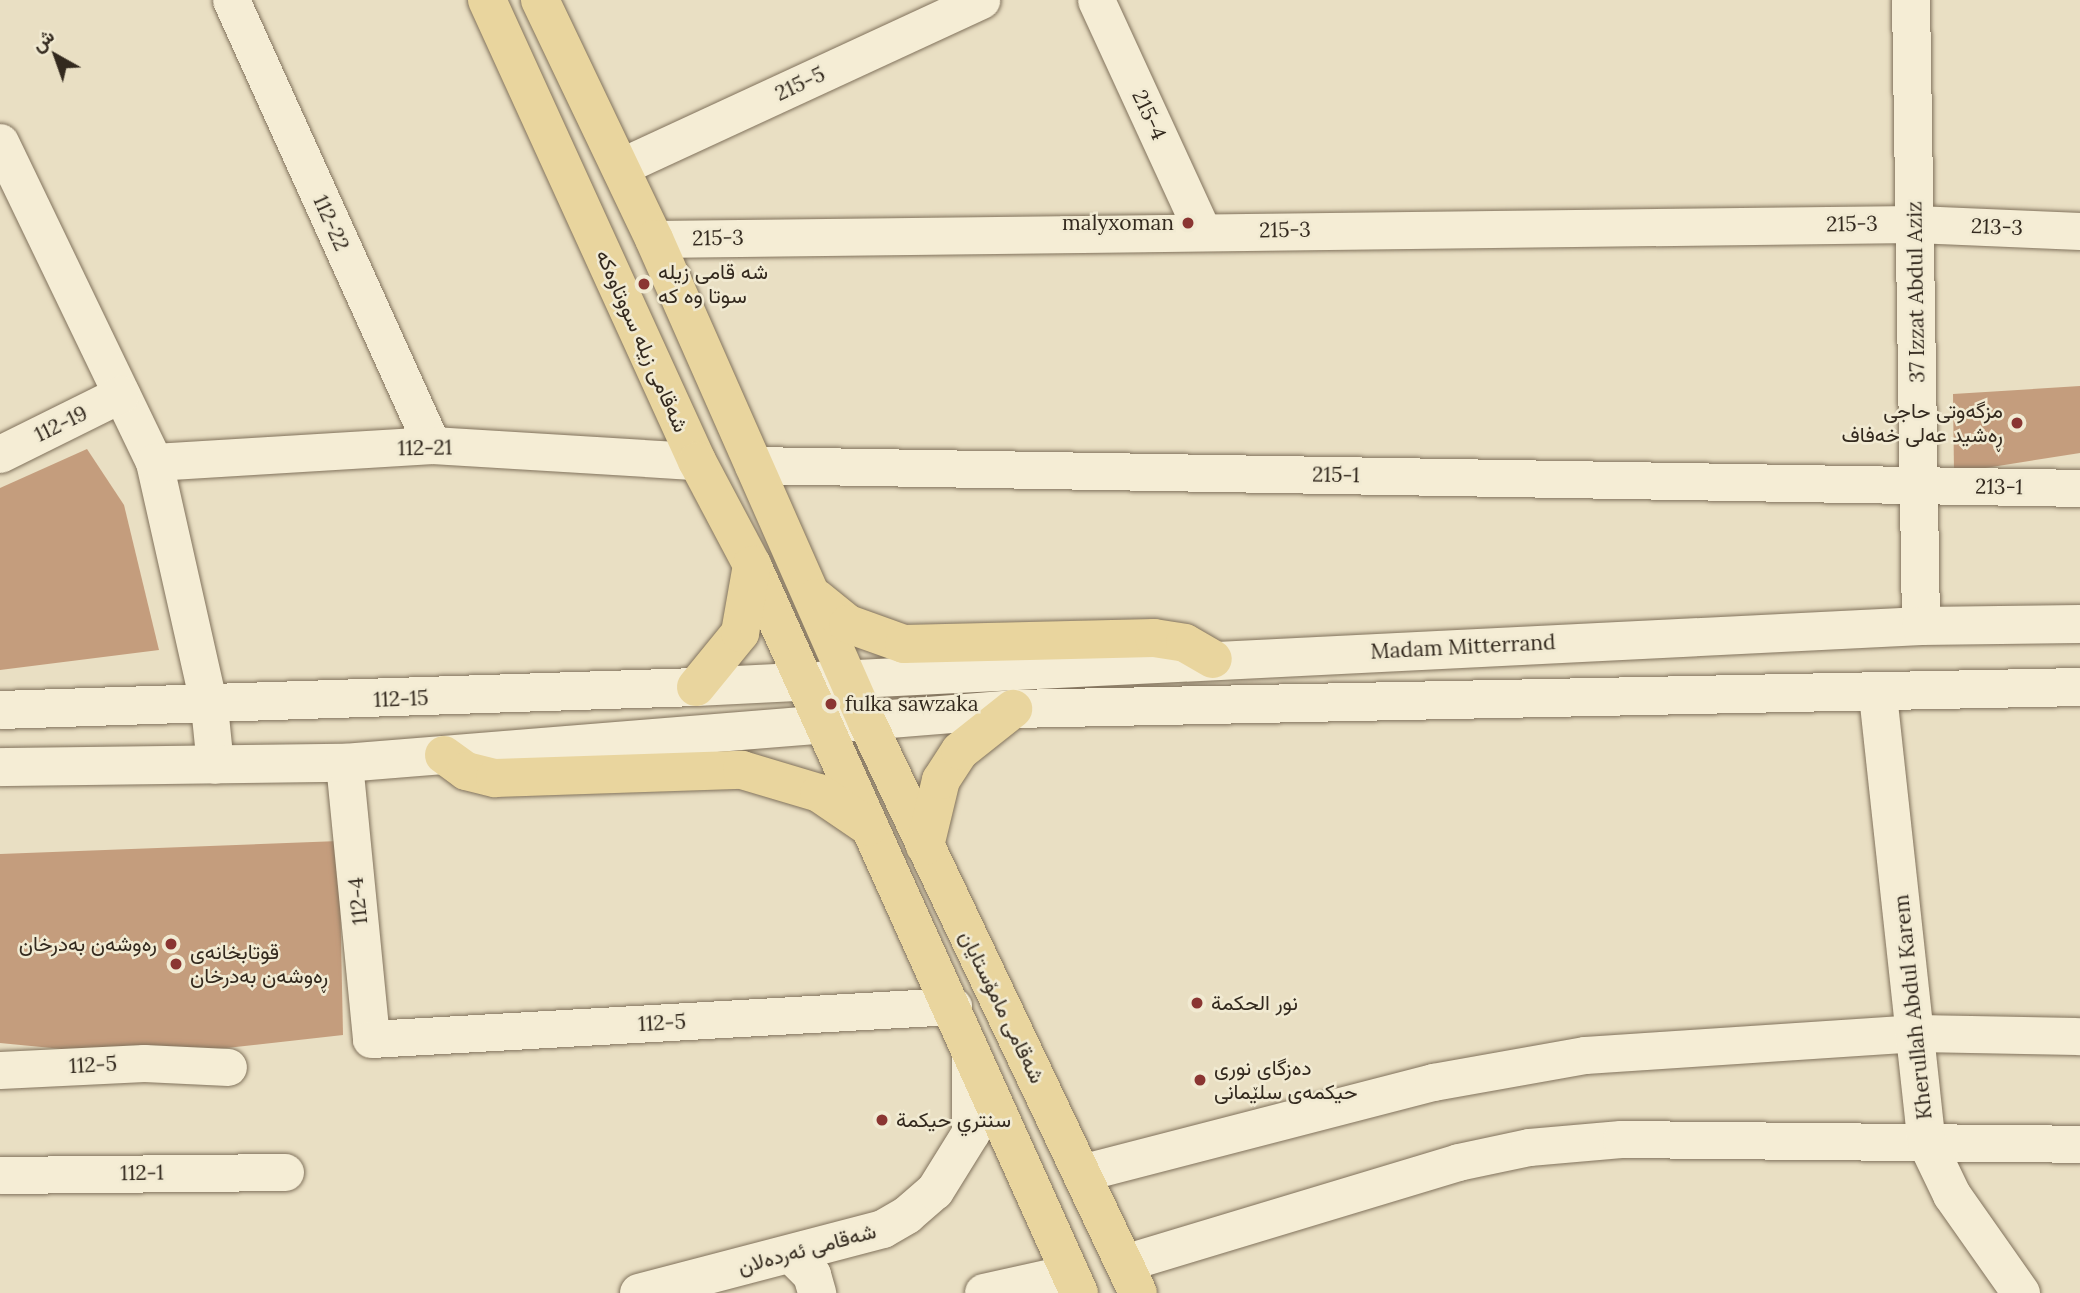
<!DOCTYPE html>
<meta charset="utf-8">
<style>
body{margin:0}
#map{position:relative;width:2080px;height:1293px;overflow:hidden;background:#e9dfc3;font-family:Lora,Vazirmatn,serif}
div>[style]{position:absolute}
.building>*{inset:0;background:#c49d7d}
.roads{filter:drop-shadow(0 0 2px #81725c) drop-shadow(0 0 2px #81725c)}
.street>*{height:37px;margin:-18.5px;padding:0 18.5px;transform-origin:18.5px;border-radius:18.5px;background:#f5edd5}
.secondary>*{height:38px;margin:-19px;padding:0 19px;transform-origin:19px;border-radius:19px;background:#f5edd5}
.primary>*{height:38px;margin:-19px;padding:0 19px;transform-origin:19px;border-radius:19px;background:#e9d59e}
.dots>*{width:19px;height:19px;translate:-50% -50%;box-sizing:border-box;border:4px solid #f1ead2;border-radius:50%}
span{translate:-50% -50%;white-space:nowrap;text-align:center;line-height:1.15;-webkit-text-stroke:5px #f1ead2;paint-order:stroke}
.street-label{font-size:21px;color:#33291e}
.poi-label{font-size:21px;color:#33291e}
.right{translate:-100% -50%;text-align:right}
.left{translate:0 -50%;text-align:left}
.north{position:absolute;left:21px;top:21px;width:70px;height:70px;-webkit-text-stroke:5px #f1ead2;paint-order:stroke;rotate:320deg;font-size:19px;font-weight:700;line-height:28px;text-align:center;color:#33291e}
.north::after{content:'';display:block;margin:auto;width:24px;height:32px;background:#33291e;clip-path:polygon(50% 0,100% 100%,50% 72%,0 100%)}
</style>
<div id="map">
<div class="building">
<i style="clip-path:polygon(2080px 386px,2080px 453px,1954px 473px,1953px 394px)"></i>
<i style="clip-path:polygon(87px 449px,124px 505px,159px 650px,0 670px,0 488px)"></i>
<i style="clip-path:polygon(339px 841px,343px 1035px,145px 1057px,0 1043px,0 854px)"></i>
</div>
<div class="roads">
<div class="street">
<i style="left:231px;top:0;width:488px;rotate:65.7deg"></i>
<i style="left:1096px;top:0;width:253px;rotate:65.3deg"></i>
<i style="left:0;top:142px;width:355px;rotate:64.3deg"></i>
<i style="left:154px;top:462px;width:250px;rotate:77.3deg"></i>
<i style="left:209px;top:706px;width:59px;rotate:84.2deg"></i>
<i style="left:620px;top:167px;width:398px;rotate:-24.8deg"></i>
<i style="left:654px;top:239px;width:1261px;rotate:-0.68deg"></i>
<i style="left:1915px;top:224px;width:165px;rotate:2.4deg"></i>
<i style="left:0;top:454px;width:135px;rotate:-26.4deg"></i>
<i style="left:154px;top:462px;width:279px;rotate:-3.5deg"></i>
<i style="left:432px;top:445px;width:265px;rotate:3.5deg"></i>
<i style="left:753px;top:465px;width:1327px;rotate:0.99deg"></i>
<i style="left:344px;top:763px;width:277px;rotate:84.4deg"></i>
<i style="left:371px;top:1039px;width:583px;rotate:-3.25deg"></i>
<i style="left:0;top:1070px;width:144px;rotate:-2.8deg"></i>
<i style="left:144px;top:1063px;width:84px;rotate:2.7deg"></i>
<i style="left:1081px;top:1173px;width:364px;rotate:-14.5deg"></i>
<i style="left:1433px;top:1082px;width:154px;rotate:-10.1deg"></i>
<i style="left:1585px;top:1055px;width:333px;rotate:-3.8deg"></i>
<i style="left:1917px;top:1033px;width:163px;rotate:1.1deg"></i>
<i style="left:0;top:1175px;width:285px;rotate:-0.6deg"></i>
<i style="left:1124px;top:1263px;width:349px;rotate:-16.8deg"></i>
<i style="left:1458px;top:1162px;width:73px;rotate:-11.9deg"></i>
<i style="left:1529px;top:1147px;width:92px;rotate:-5deg"></i>
<i style="left:1621px;top:1139px;width:459px;rotate:0.6deg"></i>
</div>
<div class="secondary">
<i style="left:1911px;top:0;width:626px;rotate:89.08deg"></i>
<i style="left:1878px;top:695px;width:451px;rotate:83.8deg"></i>
<i style="left:1927px;top:1143px;width:58px;rotate:64.3deg"></i>
<i style="left:1952px;top:1195px;width:120px;rotate:54.9deg"></i>
<i style="left:0;top:710px;width:696px;rotate:-1.89deg"></i>
<i style="left:696px;top:687px;width:1227px;rotate:-2.85deg"></i>
<i style="left:1921px;top:626px;width:159px;rotate:-0.7deg"></i>
<i style="left:0;top:767px;width:344px;rotate:-0.7deg"></i>
<i style="left:344px;top:763px;width:671px;rotate:-4.61deg"></i>
<i style="left:1013px;top:709px;width:1067px;rotate:-1.18deg"></i>
<i style="left:791px;top:1254px;width:30px;rotate:45deg"></i>
<i style="left:812px;top:1275px;width:19px;rotate:74deg"></i>
<i style="left:639px;top:1293px;width:252px;rotate:-14.7deg"></i>
<i style="left:883px;top:1229px;width:28px;rotate:-30deg"></i>
<i style="left:907px;top:1215px;width:37px;rotate:-41deg"></i>
<i style="left:935px;top:1191px;width:68px;rotate:-58.2deg"></i>
<i style="left:971px;top:1133px;width:80px;rotate:-90deg"></i>
<i style="left:984px;top:1293px;width:88px;rotate:-12.5deg"></i>
</div>
<div class="primary">
<i style="left:487px;top:0;width:507px;rotate:65.51deg"></i>
<i style="left:697px;top:461px;width:118px;rotate:62.1deg"></i>
<i style="left:752px;top:565px;width:798px;rotate:65.81deg"></i>
<i style="left:540px;top:0;width:265px;rotate:64.5deg"></i>
<i style="left:654px;top:239px;width:526px;rotate:66.21deg"></i>
<i style="left:866px;top:720px;width:634px;rotate:64.61deg"></i>
<i style="left:816px;top:598px;width:41px;rotate:39.1deg"></i>
<i style="left:848px;top:624px;width:59px;rotate:19.7deg"></i>
<i style="left:904px;top:644px;width:250px;rotate:-1.4deg"></i>
<i style="left:1154px;top:638px;width:31px;rotate:9deg"></i>
<i style="left:1185px;top:643px;width:32px;rotate:30deg"></i>
<i style="left:696px;top:687px;width:70px;rotate:-50.8deg"></i>
<i style="left:740px;top:633px;width:69px;rotate:-80deg"></i>
<i style="left:444px;top:755px;width:27px;rotate:36deg"></i>
<i style="left:466px;top:771px;width:30px;rotate:14deg"></i>
<i style="left:495px;top:778px;width:247px;rotate:-1.9deg"></i>
<i style="left:742px;top:770px;width:80px;rotate:16.6deg"></i>
<i style="left:819px;top:793px;width:60px;rotate:34.2deg"></i>
<i style="left:925px;top:846px;width:68px;rotate:-76.4deg"></i>
<i style="left:941px;top:780px;width:35px;rotate:-57deg"></i>
<i style="left:960px;top:751px;width:68px;rotate:-38.4deg"></i>
</div>
</div>
<div class="dots">
<i style="left:1188px;top:223px;background:#8a3532"></i>
<i style="left:644px;top:284px;background:#8a3532"></i>
<i style="left:2017px;top:423px;background:#8a3532"></i>
<i style="left:831px;top:704px;background:#8a3532"></i>
<i style="left:171px;top:944px;background:#8a3532"></i>
<i style="left:176px;top:964px;background:#8a3532"></i>
<i style="left:1197px;top:1003px;background:#8a3532"></i>
<i style="left:1200px;top:1080px;background:#8a3532"></i>
<i style="left:882px;top:1120px;background:#8a3532"></i>
</div>
<div class="street-label">
<span style="left:800px;top:84px;rotate:-25deg">215-5</span>
<span style="left:1149px;top:115px;rotate:65deg">215-4</span>
<span style="left:331px;top:223px;rotate:66deg">112-22</span>
<span style="left:1852px;top:224px;rotate:-1deg">215-3</span>
<span style="left:1997px;top:227px;rotate:2deg">213-3</span>
<span style="left:1285px;top:230px;rotate:-1deg">215-3</span>
<span style="left:718px;top:238px;rotate:-1deg">215-3</span>
<span style="left:1916px;top:292px;rotate:-91deg">37 Izzat Abdul Aziz</span>
<span style="left:642px;top:341px;rotate:66deg">شەقامی زیلە سووتاوەکە</span>
<span style="left:61px;top:424px;rotate:-26deg">112-19</span>
<span style="left:425px;top:448px;rotate:-1deg">112-21</span>
<span style="left:1336px;top:475px;rotate:1deg">215-1</span>
<span style="left:1999px;top:487px;rotate:1deg">213-1</span>
<span style="left:1463px;top:647px;rotate:-3deg">Madam Mitterrand</span>
<span style="left:401px;top:699px;rotate:-2deg">112-15</span>
<span style="left:358px;top:901px;rotate:-96deg">112-4</span>
<span style="left:1002px;top:1007px;rotate:64deg">شەقامی مامۆستایان</span>
<span style="left:1913px;top:1007px;rotate:-96deg">Kherullah Abdul Karem</span>
<span style="left:662px;top:1023px;rotate:-3deg">112-5</span>
<span style="left:93px;top:1065px;rotate:-3deg">112-5</span>
<span style="left:142px;top:1173px;rotate:-1deg">112-1</span>
<span style="left:807px;top:1249px;rotate:-15deg">شەقامی ئەردەلان</span>
</div>
<div class="poi-label">
<span class="right" style="left:1174px;top:223px">malyxoman</span>
<span class="left" style="left:658px;top:284px">شه قامى زيله<br>سوتا وه كه</span>
<span class="right" style="left:2003px;top:423px">مزگەوتی حاجی<br>ڕەشید عەلی خەفاف</span>
<span class="left" style="left:845px;top:704px">fulka sawzaka</span>
<span class="right" style="left:157px;top:944px">رەوشەن بەدرخان</span>
<span class="left" style="left:190px;top:964px">قوتابخانه‌ی<br>ڕه‌وشه‌ن به‌درخان</span>
<span class="left" style="left:1211px;top:1003px">نور الحكمة</span>
<span class="left" style="left:1214px;top:1080px">دەزگای نوری<br>حیکمەی سلێمانی</span>
<span class="left" style="left:896px;top:1120px">سنتري حيكمة</span>
</div>
<div class="north">ش</div>
</div>
